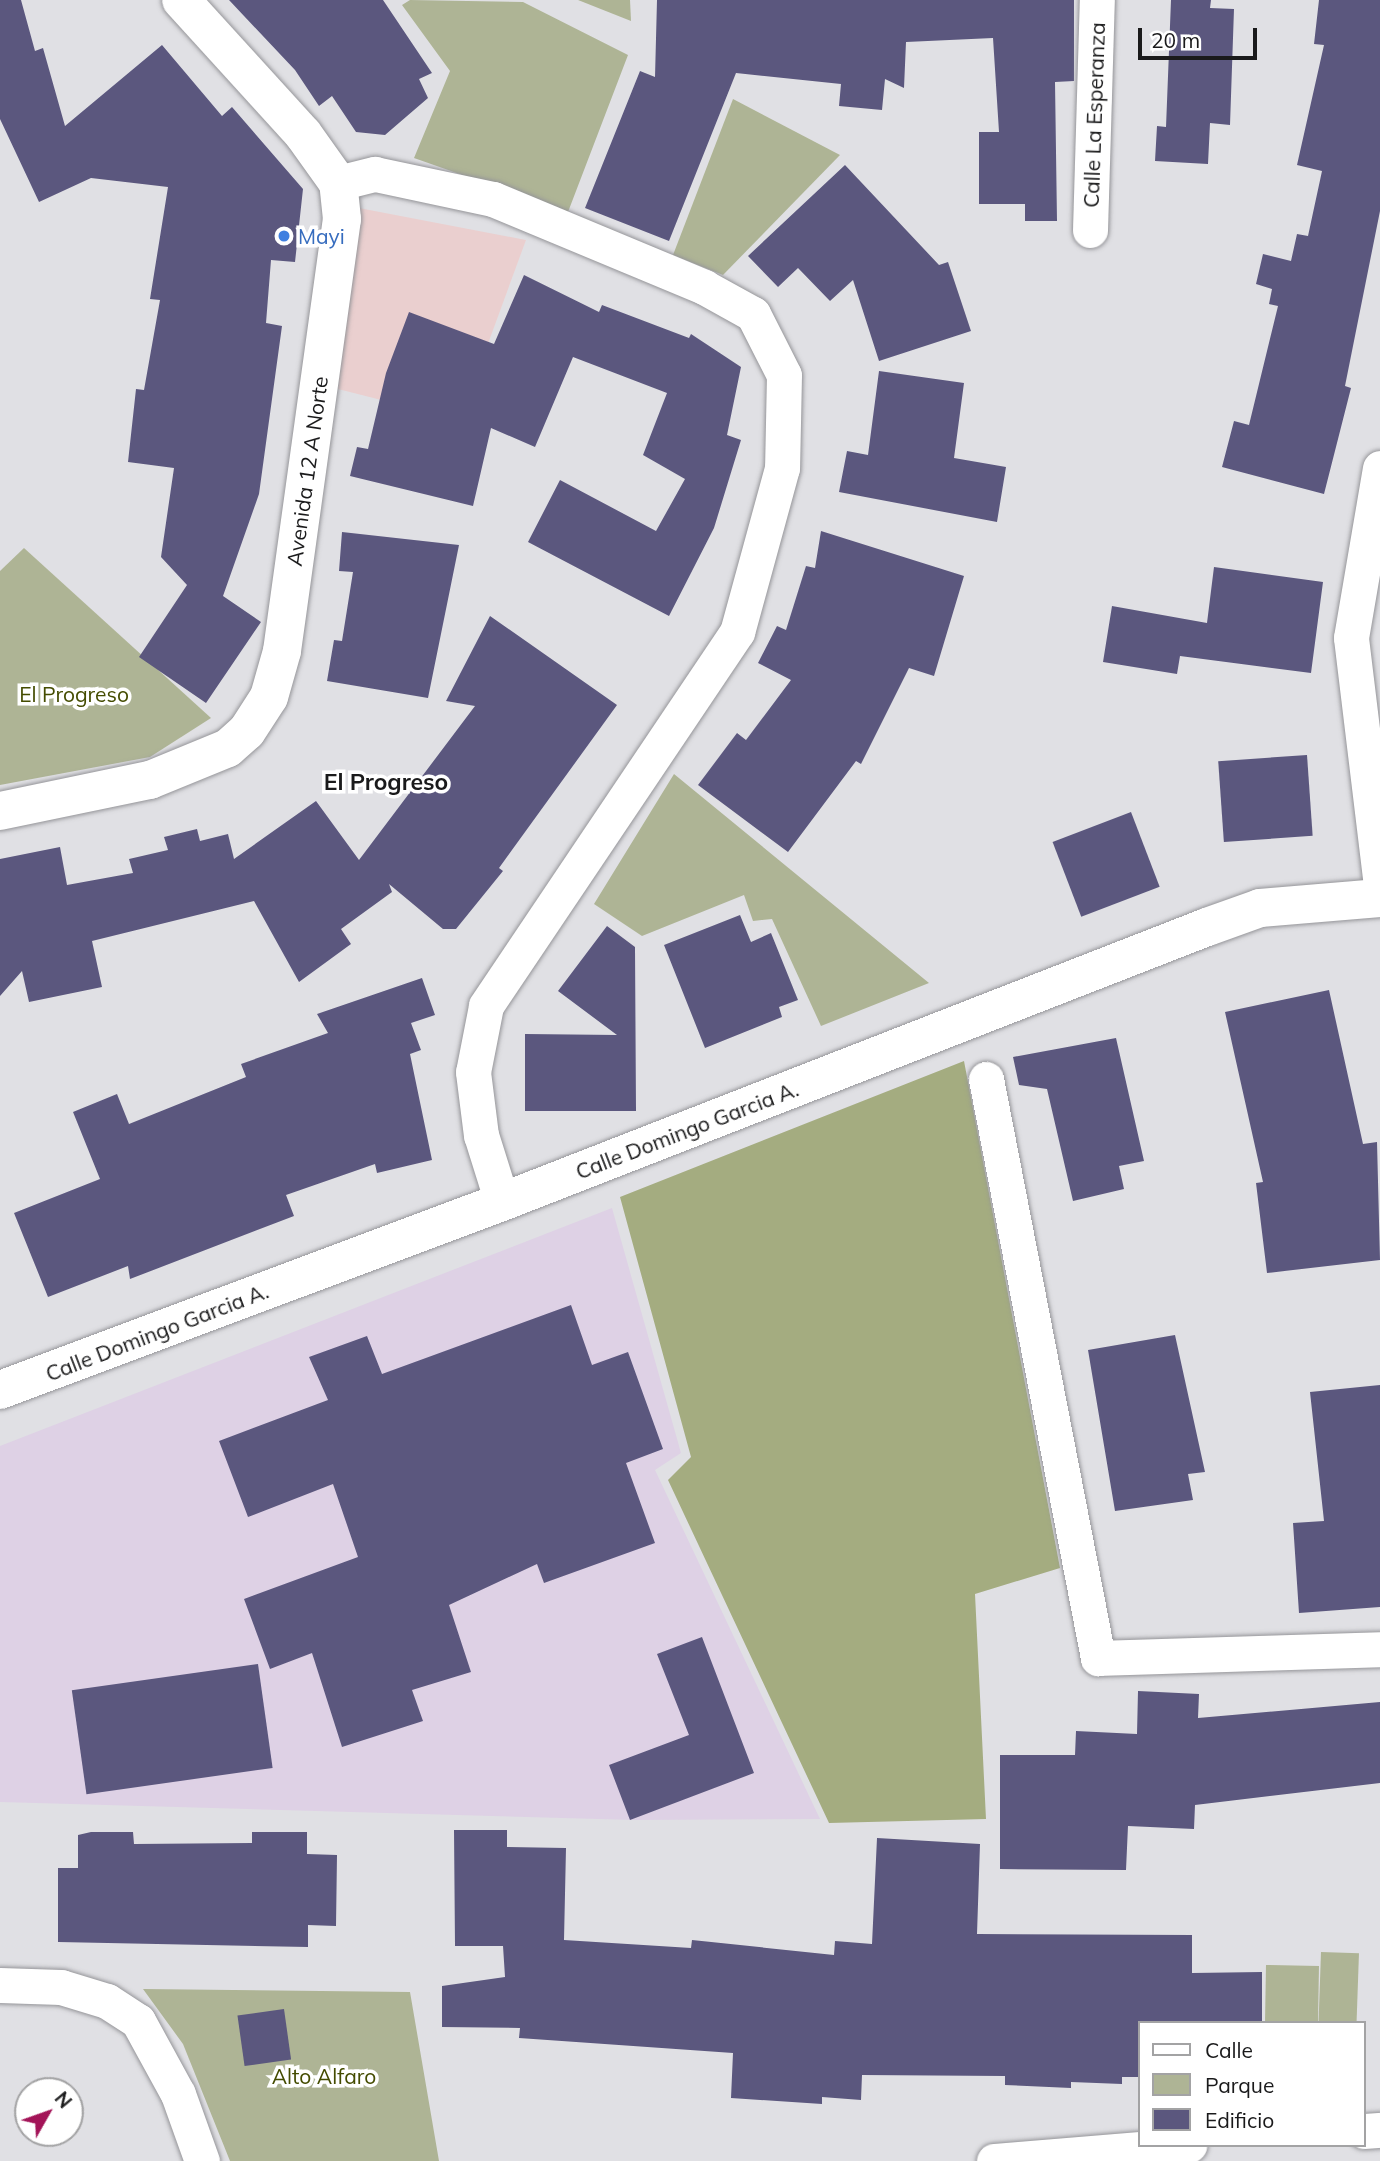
<!DOCTYPE html>
<style>
body{margin:0}
#map{position:relative;width:1380px;height:2161px;overflow:hidden;background:#e0e0e4;font-family:Mulish,sans-serif}
div>[style]{position:absolute}
.industrial>*{inset:0;background:#eacfcf}
.education>*{inset:0;background:#ded1e5}
.green>*{inset:0;background:#aeb495;transform-origin:0 0}
.forest>*{inset:0;background:#a4ac80}
.building>*{inset:0;background:#5b577e;transform-origin:0 0}
.roads{filter:drop-shadow(0 0 2px #959599) drop-shadow(0 0 2px #959599)}
.street>*{height:35px;margin:-17.5px;padding:0 17.5px;transform-origin:17.5px;border-radius:17.5px;background:#fff}
.secondary>*{height:38px;margin:-19px;padding:0 19px;transform-origin:19px;border-radius:19px;background:#fff}
.dots>*{width:19px;height:19px;translate:-50% -50%;box-sizing:border-box;border:4px solid #fff;border-radius:50%}
span{translate:-50% -50%;white-space:nowrap;text-align:center;line-height:1.15;-webkit-text-stroke:7px #fff;paint-order:stroke}
.street-label{font-size:21px;color:#1a1a1b}
.shop-label{font-size:21px;color:#366cbe}
.left{translate:0 -50%;text-align:left}
.park-label{font-size:21px;color:#444c00}
.neighbourhood-label{font-size:23px;color:#1a1a1b;font-weight:700}
.legend{position:absolute;left:1138px;top:2021px;width:228px;height:126px;box-sizing:border-box;background:#fff;border:2px solid #a3a3a4;margin:0;padding:9px 12px;list-style:none;font-size:21px;color:#1a1a1b}
.legend li{display:flex;align-items:center;gap:14px;height:35px}
.legend b{width:35px;border:2px solid #a3a3a4}
.north{position:absolute;left:14px;top:2077px;width:70px;height:70px;box-sizing:border-box;background:#fff;border:2px solid #a3a3a4;border-radius:50%;rotate:50deg;font-size:19px;font-weight:700;line-height:28px;text-align:center;color:#1a1a1b}
.north::after{content:'';display:block;margin:auto;width:24px;height:32px;background:#a31458;clip-path:polygon(50% 0,100% 100%,50% 72%,0 100%)}
.scale{position:absolute;left:1138px;top:28px;width:119px;height:32px;box-sizing:border-box;border:4px solid #1a1a1b;border-top:0;padding-left:9px;font-size:21px;line-height:24px;white-space:nowrap;color:#1a1a1b;-webkit-text-stroke:5px #fff;paint-order:stroke}
</style>
<div id="map">
<div class="industrial">
<i style="clip-path:polygon(359px 208px,526px 240px,460px 420px,338px 389px)"></i>
</div>
<div class="education">
<i style="clip-path:polygon(612px 1208px,681px 1453px,655px 1470px,820px 1819px,634px 1820px,0 1802px,0 1446px)"></i>
</div>
<div class="green">
<i style="clip-path:polygon(410px 0,523px 2px,628px 55px,568px 212px,414px 158px,450px 71px,402px 5px)"></i>
<i style="clip-path:polygon(578px 0,630px 0,631px 21px)"></i>
<i style="clip-path:polygon(733px 99px,840px 155px,723px 275px,673px 255px)"></i>
<i style="clip-path:polygon(24px 548px,211px 718px,150px 757px,0 785px,0 571px)"></i>
<i style="clip-path:polygon(674px 774px,929px 983px,821px 1026px,772px 919px,753px 921px,744px 895px,642px 936px,594px 904px)"></i>
<i style="left:1321px;top:1952px;width:38px;height:71px;rotate:2deg"></i>
<i style="left:1266px;top:1965px;width:53px;height:58px;rotate:1deg"></i>
<i style="clip-path:polygon(143px 1989px,410px 1992px,439px 2161px,230px 2161px,183px 2044px)"></i>
</div>
<div class="forest">
<i style="clip-path:polygon(964px 1061px,1060px 1568px,975px 1594px,986px 1819px,829px 1823px,668px 1480px,691px 1457px,620px 1197px)"></i>
</div>
<div class="building">
<i style="clip-path:polygon(0 0,21px 0,35px 51px,43px 48px,65px 126px,162px 45px,222px 116px,232px 107px,303px 189px,295px 262px,271px 260px,266px 323px,282px 326px,259px 494px,223px 596px,261px 622px,206px 703px,139px 657px,187px 585px,161px 557px,174px 468px,128px 462px,136px 389px,144px 390px,160px 300px,150px 299px,168px 187px,91px 178px,39px 202px,0 119px)"></i>
<i style="clip-path:polygon(229px 0,383px 0,432px 73px,419px 79px,428px 98px,385px 135px,356px 132px,332px 96px,319px 106px,295px 70px)"></i>
<i style="clip-path:polygon(657px 0,1074px 0,1074px 81px,1055px 82px,1057px 221px,1025px 221px,1025px 204px,979px 204px,979px 132px,999px 132px,993px 38px,906px 42px,904px 88px,885px 79px,882px 110px,839px 106px,841px 84px,736px 73px,669px 241px,585px 208px,640px 71px,655px 77px)"></i>
<i style="clip-path:polygon(1171px 0,1211px 0,1210px 8px,1234px 9px,1230px 125px,1210px 123px,1208px 164px,1155px 161px,1157px 126px,1166px 127px)"></i>
<i style="clip-path:polygon(1319px 0,1380px 0,1380px 211px,1345px 386px,1351px 388px,1324px 494px,1222px 467px,1234px 421px,1249px 425px,1278px 306px,1269px 304px,1272px 289px,1256px 284px,1263px 254px,1291px 261px,1297px 234px,1308px 236px,1322px 171px,1297px 165px,1324px 45px,1314px 44px)"></i>
<i style="clip-path:polygon(845px 165px,939px 265px,948px 262px,971px 331px,879px 361px,853px 280px,830px 301px,798px 268px,778px 287px,748px 256px)"></i>
<i style="clip-path:polygon(524px 275px,599px 312px,602px 305px,689px 338px,691px 334px,741px 367px,727px 435px,741px 440px,714px 528px,669px 616px,528px 542px,560px 480px,656px 531px,685px 479px,643px 455px,667px 393px,573px 357px,535px 447px,491px 428px,473px 506px,350px 476px,357px 447px,368px 449px,386px 373px,409px 312px,494px 344px)"></i>
<i style="clip-path:polygon(879px 371px,964px 383px,954px 458px,1006px 467px,997px 522px,839px 492px,847px 451px,868px 455px)"></i>
<i style="clip-path:polygon(821px 531px,964px 576px,934px 676px,909px 668px,861px 764px,856px 761px,788px 852px,698px 785px,737px 733px,746px 740px,791px 680px,758px 663px,777px 626px,786px 630px,806px 566px,815px 568px)"></i>
<i style="clip-path:polygon(342px 532px,459px 545px,428px 698px,327px 681px,334px 640px,342px 641px,353px 572px,339px 571px)"></i>
<i style="clip-path:polygon(1214px 567px,1323px 582px,1311px 673px,1180px 656px,1177px 674px,1103px 662px,1112px 606px,1207px 623px)"></i>
<i style="clip-path:polygon(490px 616px,617px 705px,499px 868px,503px 871px,456px 929px,443px 929px,389px 884px,392px 892px,341px 929px,351px 944px,299px 982px,254px 901px,92px 941px,102px 987px,29px 1002px,22px 971px,0 996px,0 859px,60px 847px,67px 885px,133px 873px,129px 859px,168px 850px,164px 837px,197px 829px,200px 841px,228px 834px,234px 859px,316px 801px,359px 860px,475px 706px,446px 701px)"></i>
<i style="left:1307px;top:755px;width:81px;height:89px;rotate:86deg"></i>
<i style="left:1131px;top:812px;width:80px;height:84px;rotate:69deg"></i>
<i style="clip-path:polygon(740px 915px,751px 942px,771px 933px,798px 1000px,779px 1007px,782px 1017px,705px 1048px,664px 945px)"></i>
<i style="clip-path:polygon(607px 926px,635px 947px,636px 1111px,525px 1111px,525px 1034px,617px 1035px,558px 991px)"></i>
<i style="clip-path:polygon(422px 978px,435px 1015px,411px 1023px,421px 1050px,410px 1054px,432px 1160px,377px 1173px,375px 1164px,286px 1195px,294px 1216px,130px 1279px,128px 1266px,48px 1297px,14px 1213px,100px 1179px,73px 1112px,117px 1094px,129px 1124px,246px 1077px,241px 1064px,328px 1033px,317px 1014px)"></i>
<i style="clip-path:polygon(1329px 990px,1363px 1144px,1377px 1142px,1380px 1260px,1267px 1273px,1256px 1183px,1263px 1182px,1225px 1012px)"></i>
<i style="clip-path:polygon(1116px 1038px,1144px 1161px,1119px 1166px,1124px 1189px,1073px 1201px,1047px 1089px,1019px 1085px,1013px 1057px)"></i>
<i style="clip-path:polygon(571px 1305px,592px 1365px,628px 1352px,663px 1449px,626px 1463px,655px 1543px,544px 1583px,537px 1564px,449px 1605px,471px 1672px,412px 1690px,423px 1721px,342px 1747px,312px 1653px,270px 1669px,244px 1599px,358px 1557px,333px 1484px,248px 1517px,219px 1441px,328px 1400px,309px 1357px,367px 1336px,382px 1374px)"></i>
<i style="clip-path:polygon(1175px 1335px,1205px 1472px,1188px 1474px,1193px 1500px,1115px 1511px,1088px 1350px)"></i>
<i style="clip-path:polygon(1380px 1385px,1380px 1607px,1299px 1613px,1293px 1523px,1324px 1521px,1310px 1392px)"></i>
<i style="clip-path:polygon(702px 1637px,754px 1773px,630px 1820px,609px 1765px,689px 1735px,657px 1654px)"></i>
<i style="left:258px;top:1664px;width:105px;height:188px;rotate:82deg"></i>
<i style="clip-path:polygon(1138px 1691px,1199px 1694px,1198px 1718px,1380px 1702px,1380px 1783px,1195px 1805px,1194px 1829px,1128px 1826px,1126px 1870px,1000px 1869px,1000px 1755px,1075px 1755px,1076px 1731px,1137px 1734px)"></i>
<i style="clip-path:polygon(454px 1830px,507px 1830px,507px 1847px,566px 1848px,564px 1940px,691px 1948px,692px 1940px,834px 1955px,835px 1941px,872px 1944px,877px 1838px,980px 1844px,977px 1934px,1192px 1935px,1192px 1973px,1262px 1972px,1262px 2023px,1140px 2023px,1140px 2077px,1122px 2077px,1122px 2084px,1071px 2082px,1071px 2088px,1005px 2085px,1005px 2076px,862px 2075px,861px 2100px,822px 2097px,822px 2104px,731px 2098px,733px 2053px,519px 2038px,520px 2028px,442px 2027px,442px 1986px,505px 1977px,503px 1946px,455px 1946px)"></i>
<i style="clip-path:polygon(91px 1832px,133px 1832px,134px 1844px,252px 1843px,252px 1832px,307px 1832px,307px 1854px,337px 1855px,336px 1926px,308px 1925px,308px 1947px,58px 1942px,58px 1868px,78px 1868px,78px 1835px)"></i>
<i style="left:284px;top:2009px;width:51px;height:47px;rotate:82deg"></i>
</div>
<div class="roads">
<div class="street">
<i style="left:338px;top:183px;width:38px;rotate:-14deg"></i>
<i style="left:375px;top:174px;width:121px;rotate:12deg"></i>
<i style="left:493px;top:199px;width:229px;rotate:22.6deg"></i>
<i style="left:704px;top:287px;width:56px;rotate:28.9deg"></i>
<i style="left:753px;top:314px;width:68px;rotate:63.1deg"></i>
<i style="left:784px;top:375px;width:93px;rotate:91.2deg"></i>
<i style="left:782px;top:468px;width:170px;rotate:105.3deg"></i>
<i style="left:737px;top:632px;width:450px;rotate:123.9deg"></i>
<i style="left:486px;top:1006px;width:67px;rotate:101.1deg"></i>
<i style="left:473px;top:1072px;width:64px;rotate:82.8deg"></i>
<i style="left:481px;top:1135px;width:70px;rotate:72.6deg"></i>
<i style="left:1090px;top:230px;width:230px;rotate:-88.3deg"></i>
<i style="left:1380px;top:468px;width:172px;rotate:99.7deg"></i>
<i style="left:1351px;top:638px;width:243px;rotate:83.1deg"></i>
<i style="left:986px;top:1079px;width:590px;rotate:79.05deg"></i>
<i style="left:1098px;top:1658px;width:282px;rotate:-1.8deg"></i>
<i style="left:0;top:1985px;width:61px;rotate:1.9deg"></i>
<i style="left:61px;top:1987px;width:48px;rotate:16.9deg"></i>
<i style="left:107px;top:2001px;width:37px;rotate:33deg"></i>
<i style="left:138px;top:2021px;width:83px;rotate:61.3deg"></i>
<i style="left:178px;top:2094px;width:71px;rotate:70.3deg"></i>
<i style="left:1364px;top:2131px;width:16px;rotate:-4deg"></i>
<i style="left:994px;top:2161px;width:196px;rotate:-4.7deg"></i>
</div>
<div class="secondary">
<i style="left:0;top:811px;width:153px;rotate:-11.7deg"></i>
<i style="left:150px;top:780px;width:84px;rotate:-22.3deg"></i>
<i style="left:228px;top:748px;width:25px;rotate:-42deg"></i>
<i style="left:247px;top:731px;width:40px;rotate:-57.1deg"></i>
<i style="left:269px;top:697px;width:48px;rotate:-74.2deg"></i>
<i style="left:282px;top:651px;width:436px;rotate:-82.1deg"></i>
<i style="left:342px;top:219px;width:36px;rotate:-96deg"></i>
<i style="left:338px;top:183px;width:60px;rotate:-125.5deg"></i>
<i style="left:303px;top:134px;width:181px;rotate:-132.3deg"></i>
<i style="left:0;top:1390px;width:536px;rotate:-20.53deg"></i>
<i style="left:502px;top:1202px;width:757px;rotate:-21.31deg"></i>
<i style="left:1207px;top:927px;width:56px;rotate:-19.7deg"></i>
<i style="left:1260px;top:908px;width:120px;rotate:-4.8deg"></i>
</div>
</div>
<div class="dots">
<i style="left:284px;top:236px;background:#3f7fe0"></i>
</div>
<div class="street-label">
<span style="left:1094px;top:115px;rotate:-88deg">Calle La Esperanza</span>
<span style="left:307px;top:471px;rotate:-82deg">Avenida 12 A Norte</span>
<span style="left:687px;top:1130px;rotate:-21deg">Calle Domingo Garcia A.</span>
<span style="left:157px;top:1332px;rotate:-21deg">Calle Domingo Garcia A.</span>
</div>
<div class="shop-label">
<span class="left" style="left:298px;top:236px">Mayi</span>
</div>
<div class="park-label">
<span style="left:74px;top:694px">El Progreso</span>
<span style="left:324px;top:2076px">Alto Alfaro</span>
</div>
<div class="neighbourhood-label">
<span style="left:386px;top:782px">El Progreso</span>
</div>
<ul class="legend">
<li><b style="height:9px;background:#fff"></b>Calle</li>
<li><b style="height:19px;background:#aeb495"></b>Parque</li>
<li><b style="height:19px;background:#5b577e"></b>Edificio</li>
</ul>
<div class="north">N</div>
<div class="scale">20 m</div>
</div>
